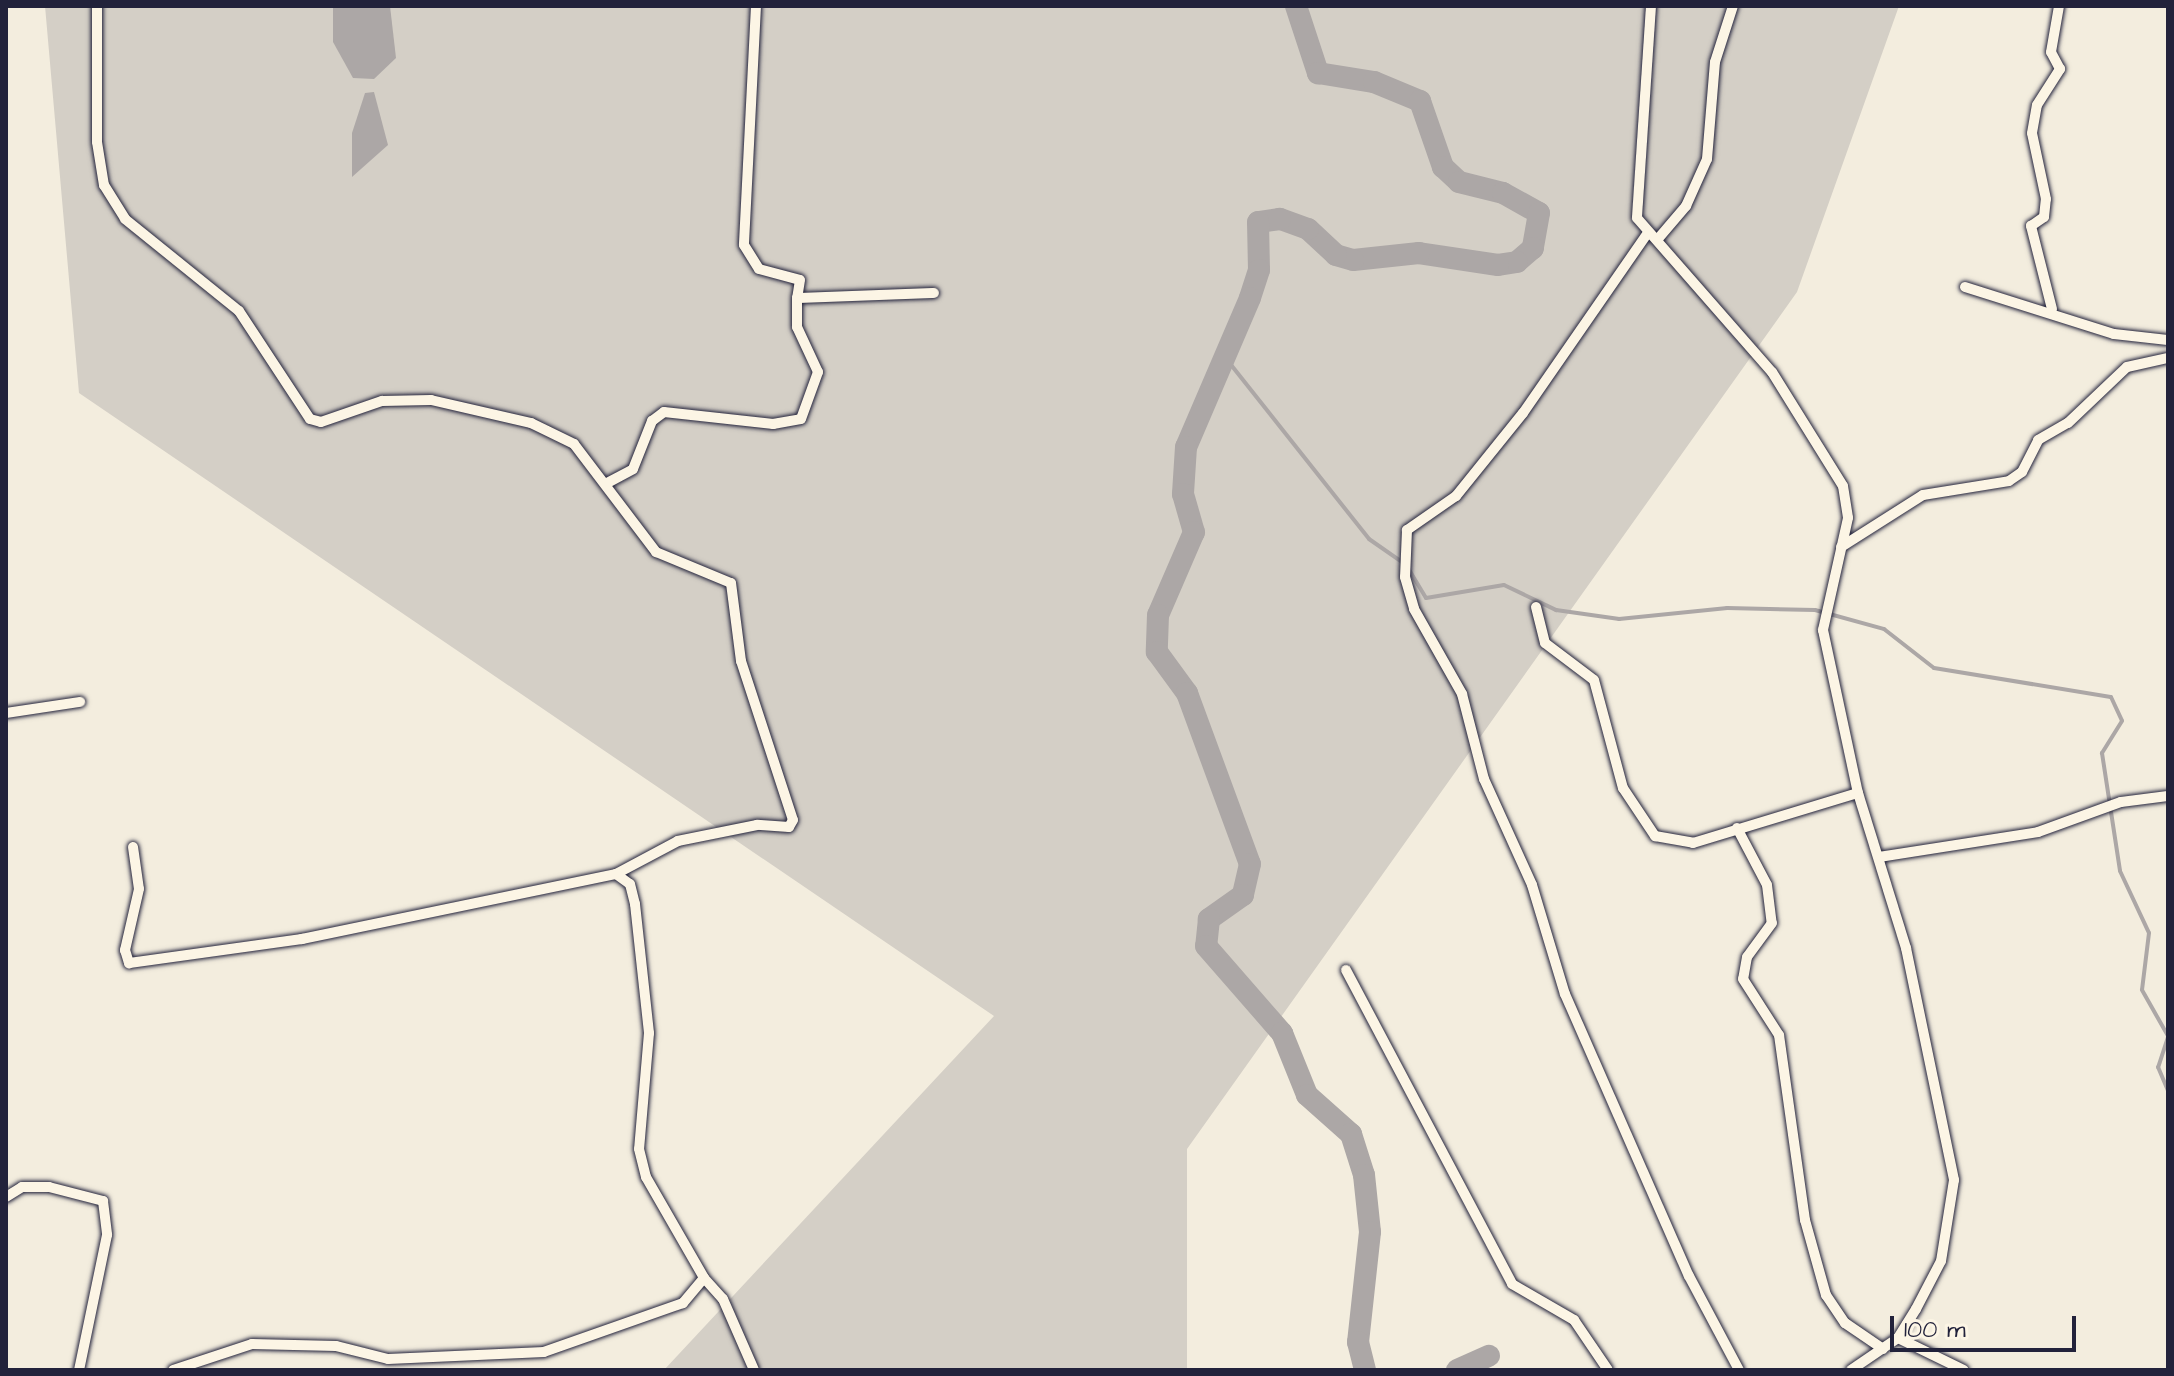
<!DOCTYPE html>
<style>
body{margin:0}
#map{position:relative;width:2174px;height:1376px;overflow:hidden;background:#f3edde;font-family:"Architects Daughter",sans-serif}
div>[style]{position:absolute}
.green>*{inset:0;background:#d4cfc6}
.water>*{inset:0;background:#aca7a6}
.stream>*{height:4px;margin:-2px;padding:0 2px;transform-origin:2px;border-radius:2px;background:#aca7a6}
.river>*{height:22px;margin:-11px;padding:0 11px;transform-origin:11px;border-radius:11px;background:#aca7a6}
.roads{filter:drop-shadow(0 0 2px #22223b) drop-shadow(0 0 2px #22223b)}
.minor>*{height:10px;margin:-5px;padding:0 5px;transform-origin:5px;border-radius:5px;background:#fcf5e5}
span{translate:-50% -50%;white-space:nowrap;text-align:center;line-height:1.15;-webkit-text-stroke:7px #fcf5e5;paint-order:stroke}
.frame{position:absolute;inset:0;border:8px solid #22223b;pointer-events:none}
.scale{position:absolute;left:1890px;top:1316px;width:186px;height:36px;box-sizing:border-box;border:4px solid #22223b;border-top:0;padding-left:10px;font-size:24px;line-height:28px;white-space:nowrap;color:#22223b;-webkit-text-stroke:6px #fcf5e5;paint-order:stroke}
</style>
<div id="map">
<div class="green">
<i style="clip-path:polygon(45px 6px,1899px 6px,1797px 292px,1187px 1149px,1187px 1370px,664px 1370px,994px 1016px,79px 393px)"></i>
</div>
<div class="water">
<i style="clip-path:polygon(333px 6px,390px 6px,396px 58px,374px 79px,353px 78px,333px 42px)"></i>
<i style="clip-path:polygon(374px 92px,388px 145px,352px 177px,352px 133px,365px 93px)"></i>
</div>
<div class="stream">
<i style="left:1224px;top:356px;width:233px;rotate:51.6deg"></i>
<i style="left:1369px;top:539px;width:40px;rotate:34.9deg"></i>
<i style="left:1408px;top:568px;width:35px;rotate:59deg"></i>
<i style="left:1426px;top:598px;width:79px;rotate:-9.5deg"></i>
<i style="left:1504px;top:585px;width:58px;rotate:25.7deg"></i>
<i style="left:1556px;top:610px;width:64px;rotate:8.1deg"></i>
<i style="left:1619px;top:619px;width:109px;rotate:-5.8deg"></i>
<i style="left:1727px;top:608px;width:88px;rotate:1.3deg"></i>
<i style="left:1815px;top:610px;width:72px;rotate:15.4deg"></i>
<i style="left:1884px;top:629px;width:63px;rotate:38deg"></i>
<i style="left:1934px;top:668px;width:179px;rotate:9.3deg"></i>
<i style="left:2111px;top:697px;width:26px;rotate:65deg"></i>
<i style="left:2122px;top:721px;width:38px;rotate:122deg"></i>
<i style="left:2102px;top:753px;width:119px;rotate:81.3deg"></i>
<i style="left:2120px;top:871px;width:68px;rotate:64.9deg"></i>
<i style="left:2149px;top:933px;width:57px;rotate:97deg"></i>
<i style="left:2142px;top:990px;width:53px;rotate:60.5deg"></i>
<i style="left:2168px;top:1037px;width:32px;rotate:108deg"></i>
<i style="left:2158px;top:1067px;width:26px;rotate:67deg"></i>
</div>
<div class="river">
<i style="left:1296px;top:6px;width:71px;rotate:71.8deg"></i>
<i style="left:1318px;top:73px;width:57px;rotate:9.1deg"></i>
<i style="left:1374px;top:82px;width:50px;rotate:22.4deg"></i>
<i style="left:1420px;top:101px;width:70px;rotate:70.8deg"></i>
<i style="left:1443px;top:167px;width:22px;rotate:43deg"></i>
<i style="left:1459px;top:182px;width:45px;rotate:14deg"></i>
<i style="left:1503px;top:193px;width:41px;rotate:29.1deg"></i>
<i style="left:1539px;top:213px;width:36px;rotate:100deg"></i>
<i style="left:1533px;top:248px;width:21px;rotate:139deg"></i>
<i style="left:1517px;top:262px;width:19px;rotate:171deg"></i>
<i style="left:1498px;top:265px;width:80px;rotate:-171.4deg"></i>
<i style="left:1419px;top:253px;width:66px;rotate:173.9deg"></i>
<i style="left:1353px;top:260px;width:18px;rotate:-164deg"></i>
<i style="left:1336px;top:255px;width:38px;rotate:-137deg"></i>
<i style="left:1308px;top:229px;width:30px;rotate:-160deg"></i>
<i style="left:1280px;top:219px;width:22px;rotate:172deg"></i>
<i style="left:1258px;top:222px;width:48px;rotate:88.8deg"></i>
<i style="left:1259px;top:270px;width:29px;rotate:108deg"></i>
<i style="left:1250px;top:298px;width:162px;rotate:113.2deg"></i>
<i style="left:1186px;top:447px;width:47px;rotate:93.7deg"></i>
<i style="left:1183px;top:494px;width:40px;rotate:74deg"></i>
<i style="left:1194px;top:532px;width:90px;rotate:113.4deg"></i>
<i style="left:1158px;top:615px;width:37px;rotate:92deg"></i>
<i style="left:1157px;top:652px;width:51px;rotate:53.8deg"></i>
<i style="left:1187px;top:693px;width:182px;rotate:69.8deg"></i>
<i style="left:1250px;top:864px;width:32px;rotate:103deg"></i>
<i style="left:1243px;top:895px;width:42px;rotate:144.8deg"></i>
<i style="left:1209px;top:919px;width:27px;rotate:96deg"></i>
<i style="left:1206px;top:946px;width:116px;rotate:48.9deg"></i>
<i style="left:1282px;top:1033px;width:67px;rotate:68deg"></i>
<i style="left:1307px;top:1095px;width:59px;rotate:41.6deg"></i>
<i style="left:1351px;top:1134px;width:43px;rotate:72.4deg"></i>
<i style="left:1364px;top:1175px;width:57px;rotate:84deg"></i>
<i style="left:1370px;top:1232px;width:111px;rotate:96.2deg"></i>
<i style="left:1358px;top:1342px;width:29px;rotate:76deg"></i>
<i style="left:1457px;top:1370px;width:35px;rotate:-24deg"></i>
</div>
<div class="roads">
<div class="minor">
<i style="left:97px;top:6px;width:136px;rotate:90deg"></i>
<i style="left:97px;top:142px;width:44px;rotate:80.8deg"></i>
<i style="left:104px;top:185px;width:40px;rotate:58deg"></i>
<i style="left:125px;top:219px;width:146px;rotate:38.9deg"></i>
<i style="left:239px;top:311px;width:129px;rotate:56.7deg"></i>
<i style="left:310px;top:419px;width:11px;rotate:15deg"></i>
<i style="left:321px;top:422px;width:65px;rotate:-19deg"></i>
<i style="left:382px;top:401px;width:49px;rotate:-1.2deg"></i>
<i style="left:431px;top:400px;width:103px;rotate:13deg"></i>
<i style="left:531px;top:423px;width:48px;rotate:26deg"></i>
<i style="left:574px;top:444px;width:136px;rotate:52.8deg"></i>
<i style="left:656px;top:552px;width:81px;rotate:22.5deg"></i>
<i style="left:731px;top:583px;width:79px;rotate:82.7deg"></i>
<i style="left:741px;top:661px;width:167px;rotate:71.9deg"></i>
<i style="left:793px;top:820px;width:8px;rotate:120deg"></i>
<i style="left:789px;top:827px;width:32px;rotate:-176deg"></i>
<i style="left:757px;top:825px;width:81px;rotate:168.6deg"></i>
<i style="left:678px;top:841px;width:70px;rotate:152deg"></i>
<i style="left:616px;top:874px;width:17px;rotate:36deg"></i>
<i style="left:630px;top:884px;width:21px;rotate:76deg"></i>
<i style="left:635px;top:904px;width:130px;rotate:83.8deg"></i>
<i style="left:649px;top:1033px;width:116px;rotate:94.9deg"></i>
<i style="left:639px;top:1149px;width:29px;rotate:76deg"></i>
<i style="left:646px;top:1177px;width:116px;rotate:60.1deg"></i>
<i style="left:704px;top:1278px;width:33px;rotate:130deg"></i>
<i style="left:683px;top:1303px;width:147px;rotate:160.6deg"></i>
<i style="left:544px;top:1352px;width:156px;rotate:177.4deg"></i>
<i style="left:388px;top:1359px;width:54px;rotate:-166deg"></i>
<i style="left:336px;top:1346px;width:84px;rotate:-178.6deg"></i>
<i style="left:252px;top:1344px;width:83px;rotate:161.8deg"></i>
<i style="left:756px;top:6px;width:239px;rotate:92.9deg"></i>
<i style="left:744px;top:245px;width:28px;rotate:58deg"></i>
<i style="left:759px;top:269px;width:42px;rotate:15deg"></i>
<i style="left:800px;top:280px;width:18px;rotate:99deg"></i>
<i style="left:1651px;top:6px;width:212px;rotate:93.8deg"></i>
<i style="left:1637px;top:218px;width:205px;rotate:48.8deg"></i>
<i style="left:1772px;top:372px;width:134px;rotate:58.1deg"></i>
<i style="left:1843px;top:486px;width:32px;rotate:81deg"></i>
<i style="left:1848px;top:518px;width:115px;rotate:102.6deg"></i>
<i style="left:1823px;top:630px;width:167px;rotate:77.9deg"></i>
<i style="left:1858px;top:793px;width:162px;rotate:72.8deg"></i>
<i style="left:1906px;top:948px;width:237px;rotate:78.3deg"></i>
<i style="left:1954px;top:1180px;width:82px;rotate:99.1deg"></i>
<i style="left:1941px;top:1261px;width:54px;rotate:117.5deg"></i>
<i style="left:1916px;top:1309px;width:34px;rotate:122deg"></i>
<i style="left:1898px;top:1338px;width:57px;rotate:145.8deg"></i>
<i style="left:1647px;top:234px;width:218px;rotate:124.7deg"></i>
<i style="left:1523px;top:413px;width:107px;rotate:128.9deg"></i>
<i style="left:1456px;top:496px;width:60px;rotate:145.2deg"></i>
<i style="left:1407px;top:530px;width:47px;rotate:92.4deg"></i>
<i style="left:1405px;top:577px;width:33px;rotate:74deg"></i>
<i style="left:1414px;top:609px;width:98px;rotate:60.5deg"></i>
<i style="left:1462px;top:694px;width:88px;rotate:75.5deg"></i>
<i style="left:1484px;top:779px;width:116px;rotate:65.6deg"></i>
<i style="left:1532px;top:885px;width:114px;rotate:73.2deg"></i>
<i style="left:1565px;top:994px;width:308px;rotate:66.3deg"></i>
<i style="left:1689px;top:1276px;width:106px;rotate:62deg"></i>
<i style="left:1657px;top:240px;width:45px;rotate:-49.5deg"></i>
<i style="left:1686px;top:206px;width:51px;rotate:-65.9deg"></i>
<i style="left:1707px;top:159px;width:97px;rotate:-85.3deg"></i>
<i style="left:1715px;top:62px;width:59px;rotate:-72.2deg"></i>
<i style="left:1965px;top:287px;width:156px;rotate:17.5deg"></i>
<i style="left:2114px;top:334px;width:54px;rotate:6.3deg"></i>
<i style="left:2052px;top:309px;width:86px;rotate:-104.2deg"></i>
<i style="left:2031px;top:226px;width:16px;rotate:-35deg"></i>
<i style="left:2044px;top:217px;width:18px;rotate:-84deg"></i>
<i style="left:2046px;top:199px;width:67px;rotate:-102deg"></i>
<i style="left:2032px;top:133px;width:28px;rotate:-80deg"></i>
<i style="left:2037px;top:105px;width:43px;rotate:-57.4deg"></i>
<i style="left:2060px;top:69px;width:19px;rotate:-118deg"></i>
<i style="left:2051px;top:52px;width:47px;rotate:-80.1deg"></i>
<i style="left:609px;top:482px;width:27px;rotate:-28deg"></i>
<i style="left:633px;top:469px;width:52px;rotate:-68.4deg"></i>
<i style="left:652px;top:421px;width:15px;rotate:-37deg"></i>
<i style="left:664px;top:412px;width:110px;rotate:6.3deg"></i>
<i style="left:773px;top:424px;width:28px;rotate:-10deg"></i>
<i style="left:801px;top:419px;width:50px;rotate:-70.1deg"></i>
<i style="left:818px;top:372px;width:50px;rotate:-115deg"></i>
<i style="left:797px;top:327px;width:29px;rotate:-90deg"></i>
<i style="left:797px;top:298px;width:137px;rotate:-2.1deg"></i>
<i style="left:1841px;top:547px;width:97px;rotate:-32.4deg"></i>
<i style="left:1923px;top:495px;width:87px;rotate:-9.2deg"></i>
<i style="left:2009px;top:481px;width:16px;rotate:-35deg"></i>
<i style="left:2022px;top:472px;width:36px;rotate:-63deg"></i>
<i style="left:2038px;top:440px;width:34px;rotate:-30deg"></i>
<i style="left:2068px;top:423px;width:81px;rotate:-43.5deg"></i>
<i style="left:2127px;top:367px;width:42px;rotate:-12.4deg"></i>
<i style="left:1536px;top:607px;width:37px;rotate:76deg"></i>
<i style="left:1545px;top:643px;width:61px;rotate:37.1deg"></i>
<i style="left:1594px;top:680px;width:112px;rotate:75deg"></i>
<i style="left:1623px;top:788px;width:58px;rotate:56.3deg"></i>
<i style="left:1655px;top:836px;width:39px;rotate:10deg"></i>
<i style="left:1693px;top:843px;width:172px;rotate:-16.9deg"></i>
<i style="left:6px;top:713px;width:75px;rotate:-8.5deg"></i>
<i style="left:1737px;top:828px;width:64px;rotate:62.2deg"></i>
<i style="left:1767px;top:885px;width:38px;rotate:83deg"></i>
<i style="left:1772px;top:923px;width:42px;rotate:126.3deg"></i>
<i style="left:1747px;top:957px;width:22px;rotate:100deg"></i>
<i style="left:1743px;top:979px;width:67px;rotate:57.3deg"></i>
<i style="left:1779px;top:1035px;width:187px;rotate:82deg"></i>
<i style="left:1805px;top:1220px;width:78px;rotate:74.4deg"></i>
<i style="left:1826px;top:1295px;width:34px;rotate:56deg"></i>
<i style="left:1845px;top:1323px;width:46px;rotate:34.4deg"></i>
<i style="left:133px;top:847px;width:42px;rotate:81.9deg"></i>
<i style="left:139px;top:889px;width:63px;rotate:102.9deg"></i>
<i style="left:125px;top:950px;width:14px;rotate:73deg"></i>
<i style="left:129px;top:963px;width:175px;rotate:-7.9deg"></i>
<i style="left:302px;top:939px;width:321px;rotate:-11.7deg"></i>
<i style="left:1879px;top:857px;width:161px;rotate:-8.9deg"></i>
<i style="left:2038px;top:832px;width:88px;rotate:-19.9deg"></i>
<i style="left:2121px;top:802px;width:47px;rotate:-7.3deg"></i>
<i style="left:1346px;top:970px;width:355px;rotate:62.1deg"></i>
<i style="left:1512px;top:1284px;width:72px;rotate:30.1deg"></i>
<i style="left:1574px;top:1320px;width:60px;rotate:55.8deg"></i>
<i style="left:6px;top:1197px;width:19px;rotate:-32deg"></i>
<i style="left:22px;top:1187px;width:27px"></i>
<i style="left:49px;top:1187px;width:56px;rotate:14.5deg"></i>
<i style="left:103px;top:1201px;width:34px;rotate:83deg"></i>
<i style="left:107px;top:1235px;width:138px;rotate:101.7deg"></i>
<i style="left:704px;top:1278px;width:28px;rotate:48deg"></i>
<i style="left:723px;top:1299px;width:77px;rotate:66.4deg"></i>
<i style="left:1898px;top:1338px;width:73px;rotate:25.9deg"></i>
</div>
</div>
<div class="frame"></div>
<div class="scale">100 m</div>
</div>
